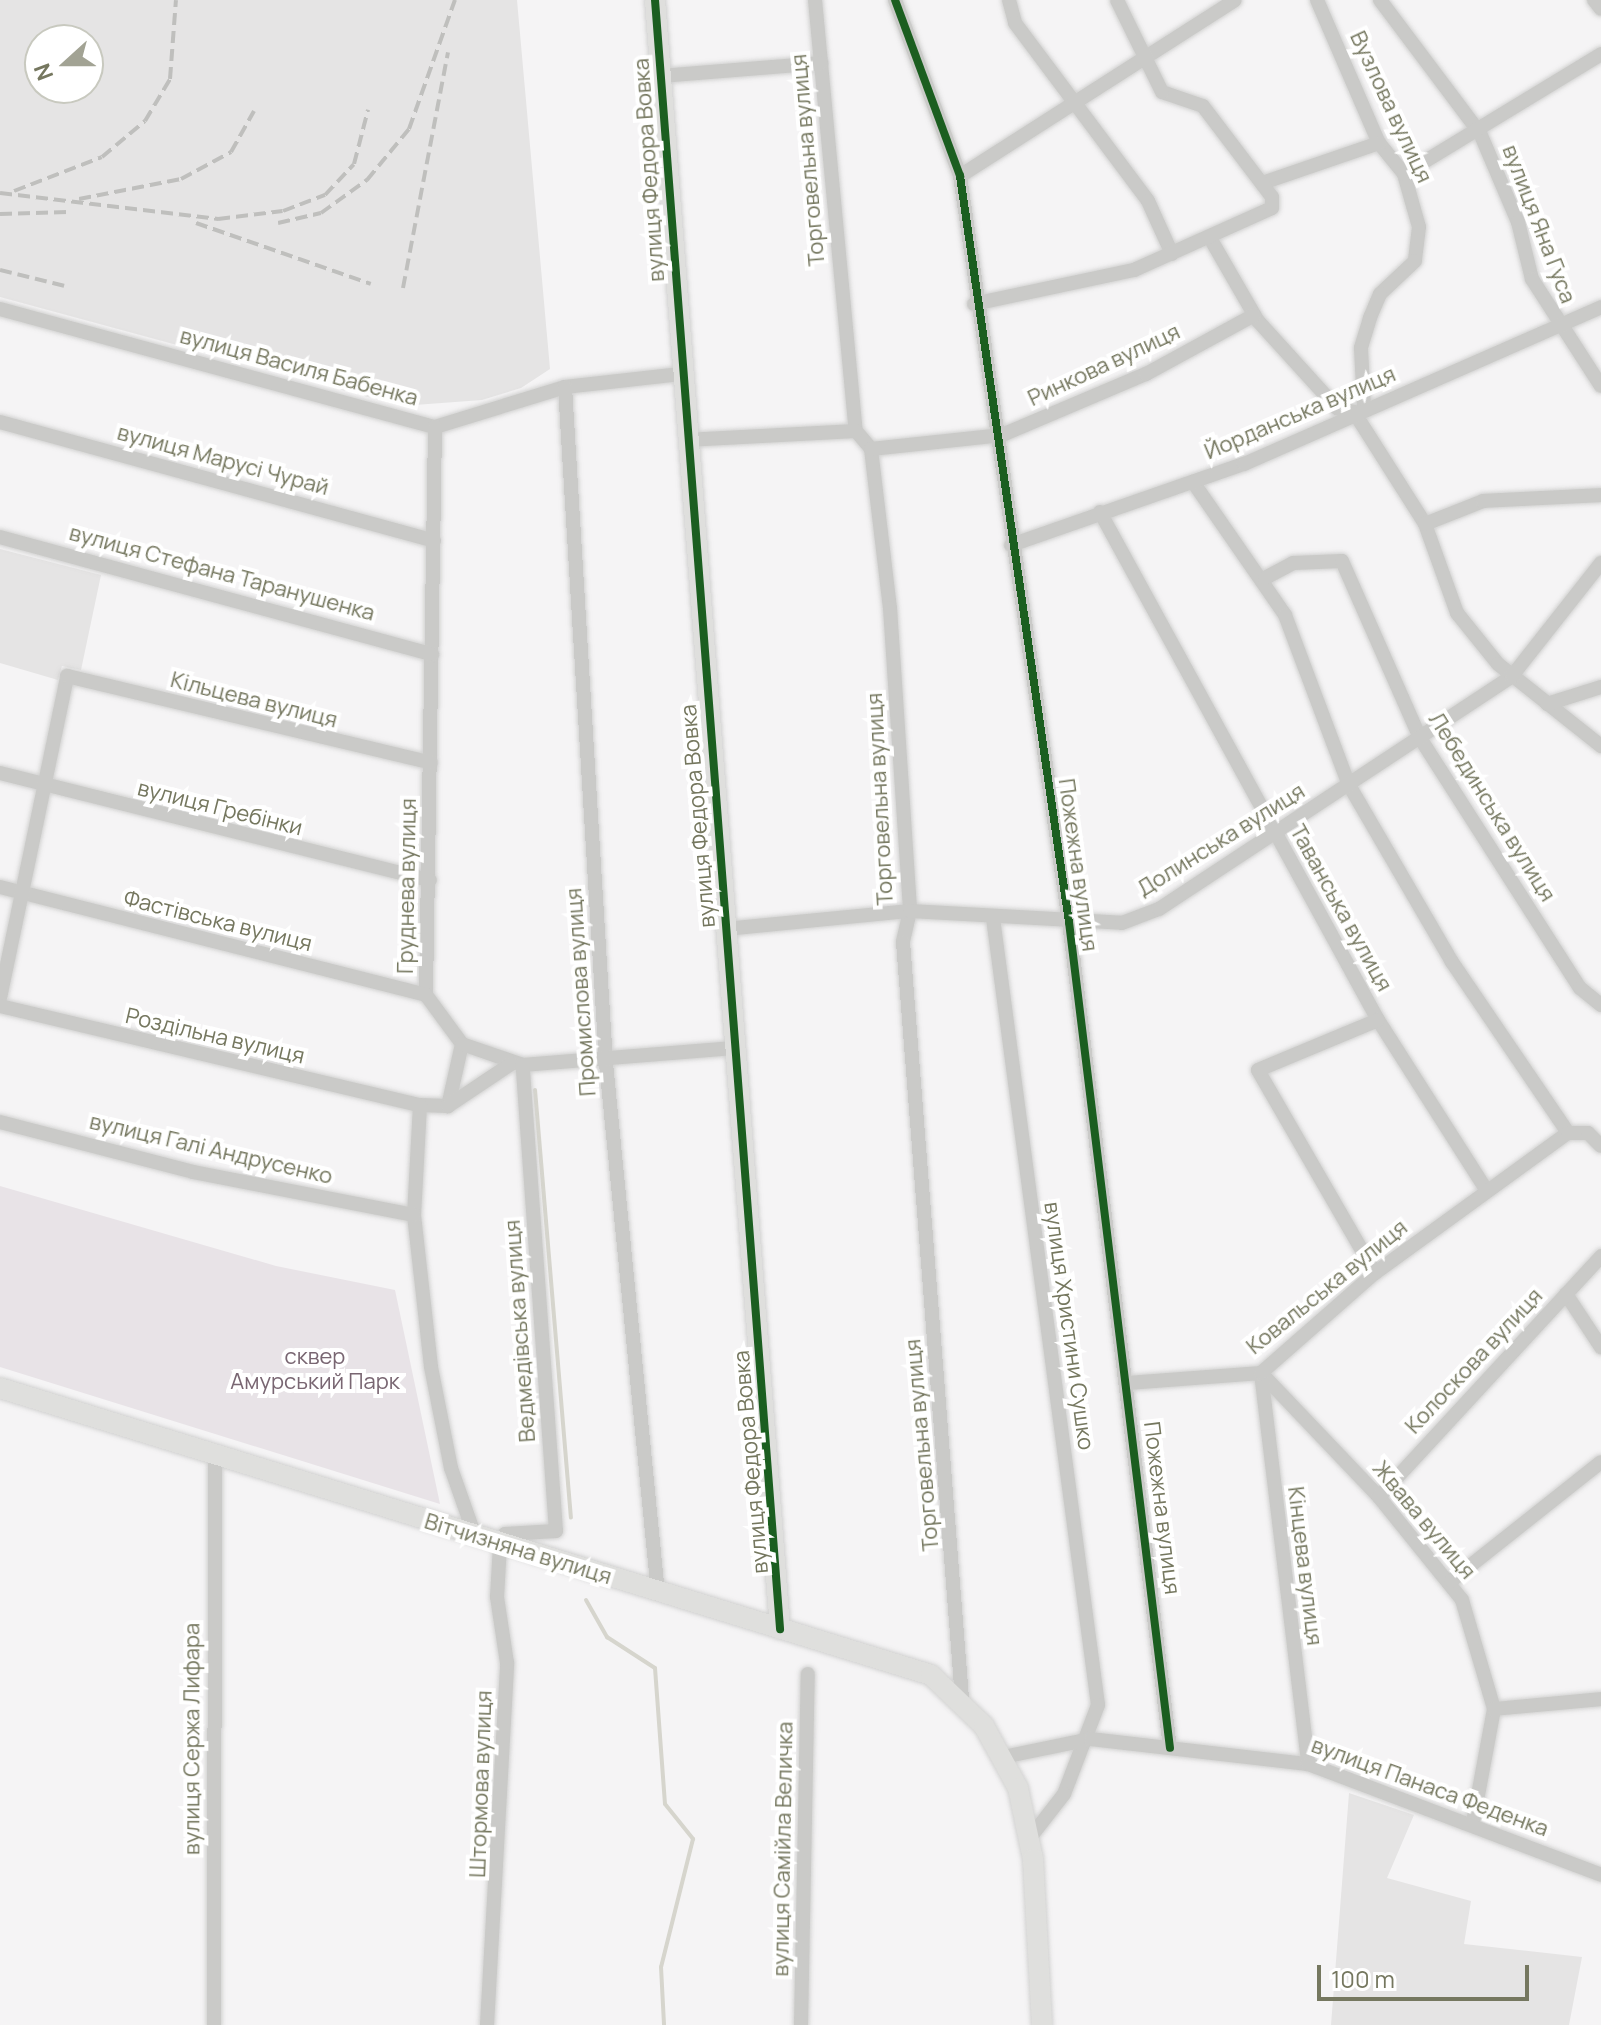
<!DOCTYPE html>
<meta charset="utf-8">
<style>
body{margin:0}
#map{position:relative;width:1601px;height:2025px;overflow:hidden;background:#f5f4f5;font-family:Manrope,sans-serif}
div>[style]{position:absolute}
.built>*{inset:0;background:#e5e4e4}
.green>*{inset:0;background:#e8e3e7}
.stream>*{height:4px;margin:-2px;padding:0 2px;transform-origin:2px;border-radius:2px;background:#d6d5cd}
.roads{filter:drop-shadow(0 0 2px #d2d2d1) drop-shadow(0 0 2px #d2d2d1)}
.street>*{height:14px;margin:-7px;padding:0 7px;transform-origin:7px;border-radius:7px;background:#cacac8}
.secondary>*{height:20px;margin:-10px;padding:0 10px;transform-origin:10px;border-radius:10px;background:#dfdfdd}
.rail>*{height:4px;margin-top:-2px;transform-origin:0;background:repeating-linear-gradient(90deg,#bfbfbd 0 12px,transparent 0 18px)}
.cycleway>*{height:8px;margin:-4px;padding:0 4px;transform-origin:4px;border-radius:4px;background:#1b5e20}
span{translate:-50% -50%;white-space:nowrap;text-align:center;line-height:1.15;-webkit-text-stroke:8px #fff;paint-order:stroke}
.street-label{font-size:22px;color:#75775f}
.park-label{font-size:22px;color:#796672}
.north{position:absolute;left:24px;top:24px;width:80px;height:80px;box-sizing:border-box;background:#fff;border:2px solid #c8c9bf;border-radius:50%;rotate:249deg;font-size:22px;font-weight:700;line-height:32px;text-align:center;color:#75775f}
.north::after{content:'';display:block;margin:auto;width:28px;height:36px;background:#a2a394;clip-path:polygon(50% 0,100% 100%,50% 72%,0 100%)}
.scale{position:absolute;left:1317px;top:1965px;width:212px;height:36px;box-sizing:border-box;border:4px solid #75775f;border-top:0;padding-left:10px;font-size:24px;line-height:28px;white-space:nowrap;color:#75775f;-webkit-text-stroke:6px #fff;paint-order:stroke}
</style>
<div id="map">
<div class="built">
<i style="clip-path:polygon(evenodd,0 0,517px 0,550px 369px,521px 388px,482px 400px,401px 406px,0 297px,0 0,88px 40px,88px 88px,40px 88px,40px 40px,88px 40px)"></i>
<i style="clip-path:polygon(0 549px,101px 575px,81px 670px,62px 666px,58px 680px,0 663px)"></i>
<i style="clip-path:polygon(1349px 1793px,1414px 1815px,1387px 1878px,1471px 1901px,1464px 1944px,1582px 1957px,1569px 2025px,1331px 2025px)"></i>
</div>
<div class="green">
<i style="clip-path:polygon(0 1186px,276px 1266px,395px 1290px,440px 1504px,0 1367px)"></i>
</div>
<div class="stream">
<i style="left:535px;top:1090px;width:429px;rotate:85.2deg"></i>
<i style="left:586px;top:1600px;width:43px;rotate:60.4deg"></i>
<i style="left:607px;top:1637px;width:57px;rotate:32.9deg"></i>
<i style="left:655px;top:1668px;width:136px;rotate:85.8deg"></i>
<i style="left:665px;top:1804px;width:45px;rotate:51.3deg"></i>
<i style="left:693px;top:1839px;width:132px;rotate:104deg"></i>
<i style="left:661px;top:1967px;width:58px;rotate:87deg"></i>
</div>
<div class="roads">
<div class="street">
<i style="left:815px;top:0;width:433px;rotate:84.6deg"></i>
<i style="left:856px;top:431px;width:23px;rotate:50deg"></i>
<i style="left:871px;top:449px;width:160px;rotate:83.2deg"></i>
<i style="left:890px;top:608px;width:304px;rotate:86.2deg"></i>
<i style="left:910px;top:911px;width:32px;rotate:103deg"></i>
<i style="left:903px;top:942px;width:758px;rotate:85.54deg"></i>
<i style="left:895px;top:0;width:188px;rotate:69.7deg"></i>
<i style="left:960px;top:176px;width:754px;rotate:81.69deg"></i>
<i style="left:1069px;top:922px;width:832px;rotate:83.03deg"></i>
<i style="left:1009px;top:0;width:24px;rotate:75deg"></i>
<i style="left:1015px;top:23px;width:222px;rotate:53.2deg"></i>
<i style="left:1148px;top:201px;width:58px;rotate:65.6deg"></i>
<i style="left:1317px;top:0;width:156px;rotate:66.6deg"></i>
<i style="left:1379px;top:143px;width:40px;rotate:51deg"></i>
<i style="left:1404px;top:174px;width:55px;rotate:74.2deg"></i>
<i style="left:1419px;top:227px;width:34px;rotate:97deg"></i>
<i style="left:1415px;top:261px;width:48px;rotate:136.7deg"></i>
<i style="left:1380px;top:294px;width:26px;rotate:113deg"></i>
<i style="left:1370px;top:318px;width:31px;rotate:107deg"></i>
<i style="left:1361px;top:348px;width:60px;rotate:87.1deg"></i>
<i style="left:1380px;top:0;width:166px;rotate:53.1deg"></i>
<i style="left:1480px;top:133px;width:97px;rotate:66.9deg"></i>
<i style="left:1518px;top:222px;width:59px;rotate:76.2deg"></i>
<i style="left:1532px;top:279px;width:127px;rotate:57.2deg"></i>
<i style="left:1594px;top:0;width:11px;rotate:52deg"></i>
<i style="left:661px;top:76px;width:161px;rotate:-4.6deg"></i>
<i style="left:1404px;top:174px;width:231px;rotate:-31.3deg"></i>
<i style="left:960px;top:176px;width:326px;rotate:-32.6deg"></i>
<i style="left:1262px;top:183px;width:124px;rotate:-18.9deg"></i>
<i style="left:1210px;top:238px;width:96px;rotate:60deg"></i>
<i style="left:1258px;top:321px;width:118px;rotate:47.8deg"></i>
<i style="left:1337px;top:408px;width:17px;rotate:13deg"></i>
<i style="left:1354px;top:412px;width:133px;rotate:57.6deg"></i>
<i style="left:1425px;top:524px;width:95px;rotate:70.2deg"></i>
<i style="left:1457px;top:613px;width:65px;rotate:51.2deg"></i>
<i style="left:1498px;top:664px;width:132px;rotate:38.5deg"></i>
<i style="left:974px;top:304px;width:164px;rotate:-12deg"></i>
<i style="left:1134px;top:270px;width:151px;rotate:-24.2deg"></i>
<i style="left:1272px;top:208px;width:11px;rotate:-90deg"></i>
<i style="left:1272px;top:197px;width:114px;rotate:-127.2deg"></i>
<i style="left:1203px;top:106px;width:43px;rotate:-161.1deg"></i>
<i style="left:1162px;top:92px;width:102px;rotate:-116.1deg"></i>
<i style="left:0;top:309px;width:451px;rotate:15.2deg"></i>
<i style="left:435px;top:427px;width:136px;rotate:-17.1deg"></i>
<i style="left:565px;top:387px;width:116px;rotate:-6.4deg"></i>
<i style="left:565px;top:387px;width:677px;rotate:86.53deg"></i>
<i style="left:606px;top:1063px;width:533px;rotate:84.4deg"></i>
<i style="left:0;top:422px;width:450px;rotate:15.3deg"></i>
<i style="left:435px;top:427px;width:568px;rotate:90.91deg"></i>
<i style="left:426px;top:995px;width:61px;rotate:53.7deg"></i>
<i style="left:462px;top:1044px;width:64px;rotate:102.7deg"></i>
<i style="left:448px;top:1106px;width:28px;rotate:-178deg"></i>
<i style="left:420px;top:1105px;width:110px;rotate:93.1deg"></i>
<i style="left:414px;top:1215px;width:153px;rotate:83.6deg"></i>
<i style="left:431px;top:1367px;width:103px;rotate:78.8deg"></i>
<i style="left:451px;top:1468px;width:72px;rotate:70.6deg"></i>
<i style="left:686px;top:440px;width:170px;rotate:-3deg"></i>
<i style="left:871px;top:449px;width:132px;rotate:-6.1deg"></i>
<i style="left:1002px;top:435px;width:156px;rotate:-23deg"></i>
<i style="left:1146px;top:374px;width:123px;rotate:-28.6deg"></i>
<i style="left:1193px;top:482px;width:162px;rotate:55.3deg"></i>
<i style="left:1285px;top:615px;width:182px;rotate:69.4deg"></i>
<i style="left:1349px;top:785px;width:205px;rotate:59.8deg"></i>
<i style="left:1452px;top:962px;width:207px;rotate:55.8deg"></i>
<i style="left:1100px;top:512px;width:579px;rotate:61.31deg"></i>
<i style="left:1378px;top:1020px;width:203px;rotate:57.5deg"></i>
<i style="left:1425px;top:524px;width:62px;rotate:-21.6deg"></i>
<i style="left:1483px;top:501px;width:118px;rotate:-2.9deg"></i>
<i style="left:0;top:537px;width:448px;rotate:15.2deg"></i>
<i style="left:1011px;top:545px;width:247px;rotate:-19.2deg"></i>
<i style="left:1244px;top:464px;width:390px;rotate:-23.7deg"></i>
<i style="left:1265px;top:578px;width:32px;rotate:-28deg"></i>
<i style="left:1293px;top:563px;width:49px;rotate:-2.3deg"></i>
<i style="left:1342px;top:561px;width:193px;rotate:66.2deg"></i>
<i style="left:1420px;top:738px;width:297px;rotate:57.4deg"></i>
<i style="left:1580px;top:988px;width:27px;rotate:39deg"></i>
<i style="left:1547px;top:704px;width:57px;rotate:-17.5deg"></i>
<i style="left:0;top:773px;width:443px;rotate:14deg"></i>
<i style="left:0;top:887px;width:439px;rotate:14.2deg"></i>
<i style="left:993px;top:918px;width:794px;rotate:82.4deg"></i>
<i style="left:1098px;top:1705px;width:95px;rotate:110.9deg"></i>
<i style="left:1064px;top:1794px;width:57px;rotate:127.9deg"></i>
<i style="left:725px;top:929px;width:186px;rotate:-5.6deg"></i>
<i style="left:910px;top:911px;width:212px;rotate:3.2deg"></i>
<i style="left:1122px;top:923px;width:40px;rotate:-21deg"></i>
<i style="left:1159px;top:909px;width:423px;rotate:-33.4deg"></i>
<i style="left:1512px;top:676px;width:144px;rotate:-51.8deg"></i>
<i style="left:0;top:998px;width:329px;rotate:-78.2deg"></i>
<i style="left:67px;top:676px;width:374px;rotate:13.4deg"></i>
<i style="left:0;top:1006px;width:432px;rotate:13.3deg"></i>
<i style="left:462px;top:1044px;width:65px;rotate:19deg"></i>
<i style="left:523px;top:1065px;width:214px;rotate:-4.6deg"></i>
<i style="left:448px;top:1106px;width:76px;rotate:-33.7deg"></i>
<i style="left:0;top:1122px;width:199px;rotate:14.5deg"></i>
<i style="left:193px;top:1172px;width:225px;rotate:11deg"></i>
<i style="left:1375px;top:1273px;width:234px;rotate:-120deg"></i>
<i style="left:1258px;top:1070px;width:130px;rotate:-22.6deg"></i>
<i style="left:1566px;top:1294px;width:64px;rotate:56.6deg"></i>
<i style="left:1261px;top:1373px;width:171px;rotate:46.4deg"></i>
<i style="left:1379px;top:1497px;width:132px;rotate:51.1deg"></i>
<i style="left:1462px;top:1600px;width:114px;rotate:73.6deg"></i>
<i style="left:1494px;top:1709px;width:115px;rotate:100.5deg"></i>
<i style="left:1261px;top:1373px;width:394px;rotate:83.1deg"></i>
<i style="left:1128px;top:1383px;width:133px;rotate:-4.3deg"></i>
<i style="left:1261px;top:1373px;width:152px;rotate:-41.3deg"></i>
<i style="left:1375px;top:1273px;width:238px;rotate:-36deg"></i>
<i style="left:1568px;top:1133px;width:20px"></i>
<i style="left:1588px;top:1133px;width:18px;rotate:45deg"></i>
<i style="left:1379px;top:1497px;width:328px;rotate:-47.3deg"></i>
<i style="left:1451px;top:1581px;width:191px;rotate:-38.4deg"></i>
<i style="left:1494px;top:1709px;width:107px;rotate:-5.3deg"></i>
<i style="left:1003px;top:1757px;width:90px;rotate:-11.6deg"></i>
<i style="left:1091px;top:1739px;width:218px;rotate:6.6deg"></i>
<i style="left:1308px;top:1764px;width:313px;rotate:20.7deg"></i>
<i style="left:214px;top:2025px;width:572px;rotate:-89.9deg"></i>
<i style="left:487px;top:2025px;width:363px;rotate:-86.8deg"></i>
<i style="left:507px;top:1663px;width:67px;rotate:-98.6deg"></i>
<i style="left:497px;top:1597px;width:52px;rotate:-86.7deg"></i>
<i style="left:500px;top:1545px;width:12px;rotate:-66deg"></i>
<i style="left:505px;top:1534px;width:51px;rotate:-3.4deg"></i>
<i style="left:556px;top:1531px;width:467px;rotate:-94.1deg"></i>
<i style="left:801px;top:2025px;width:351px;rotate:-88.9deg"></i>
</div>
<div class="secondary">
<i style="left:655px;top:0;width:1634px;rotate:85.61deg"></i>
<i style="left:0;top:1388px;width:974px;rotate:17.13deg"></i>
<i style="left:931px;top:1675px;width:74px;rotate:43.9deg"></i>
<i style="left:984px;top:1726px;width:71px;rotate:61.3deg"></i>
<i style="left:1018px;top:1788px;width:73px;rotate:78.1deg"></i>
<i style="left:1033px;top:1859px;width:166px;rotate:86.9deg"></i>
</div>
</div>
<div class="rail">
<i style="left:14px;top:191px;width:94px;rotate:-21.1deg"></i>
<i style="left:102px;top:157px;width:56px;rotate:-39.9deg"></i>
<i style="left:145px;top:121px;width:49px;rotate:-59.2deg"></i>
<i style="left:170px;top:79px;width:79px;rotate:-85.7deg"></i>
<i style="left:0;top:193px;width:220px;rotate:6.8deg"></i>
<i style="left:218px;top:219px;width:65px;rotate:-7deg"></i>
<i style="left:283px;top:211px;width:45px;rotate:-20.9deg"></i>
<i style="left:325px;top:195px;width:42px;rotate:-46.9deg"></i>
<i style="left:354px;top:164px;width:56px;rotate:-75.5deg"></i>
<i style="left:79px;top:199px;width:104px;rotate:-11.1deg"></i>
<i style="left:181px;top:179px;width:57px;rotate:-28.4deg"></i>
<i style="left:231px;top:152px;width:47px;rotate:-60.7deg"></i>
<i style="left:0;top:214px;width:68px;rotate:-1.7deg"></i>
<i style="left:196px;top:223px;width:185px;rotate:19.2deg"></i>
<i style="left:278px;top:223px;width:44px;rotate:-13.1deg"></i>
<i style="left:321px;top:213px;width:57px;rotate:-35.7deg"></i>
<i style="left:367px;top:180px;width:66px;rotate:-50.5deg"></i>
<i style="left:409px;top:129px;width:137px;rotate:-70.4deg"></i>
<i style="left:0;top:270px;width:71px;rotate:13.8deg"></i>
<i style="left:403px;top:288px;width:240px;rotate:-79.2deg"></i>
</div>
<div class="cycleway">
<i style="left:655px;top:0;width:1634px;rotate:85.61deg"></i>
<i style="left:895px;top:0;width:188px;rotate:69.7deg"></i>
<i style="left:960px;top:176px;width:754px;rotate:81.69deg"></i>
<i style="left:1069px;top:922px;width:832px;rotate:83.03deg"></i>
</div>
<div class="street-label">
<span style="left:1391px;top:107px;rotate:65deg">Вузлова вулиця</span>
<span style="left:808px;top:160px;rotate:-95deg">Торговельна вулиця</span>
<span style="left:649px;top:170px;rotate:-94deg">вулиця Федора Вовка</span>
<span style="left:1539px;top:224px;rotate:69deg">вулиця Яна Гуса</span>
<span style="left:1104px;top:365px;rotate:-25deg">Ринкова вулиця</span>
<span style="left:299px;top:367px;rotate:15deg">вулиця Василя Бабенка</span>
<span style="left:1300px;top:413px;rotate:-23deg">Йорданська вулиця</span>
<span style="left:223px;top:460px;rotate:15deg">вулиця Марусі Чурай</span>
<span style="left:222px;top:573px;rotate:15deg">вулиця Стефана Таранушенка</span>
<span style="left:254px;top:700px;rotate:14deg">Кільцева вулиця</span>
<span style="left:880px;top:799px;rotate:-93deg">Торговельна вулиця</span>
<span style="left:1492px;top:807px;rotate:58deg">Лебединська вулиця</span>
<span style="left:220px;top:808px;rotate:14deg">вулиця Гребінки</span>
<span style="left:698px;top:816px;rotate:-95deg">вулиця Федора Вовка</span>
<span style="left:1221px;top:840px;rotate:-32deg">Долинська вулиця</span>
<span style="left:1078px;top:865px;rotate:82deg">Пожежна вулиця</span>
<span style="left:407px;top:886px;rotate:-89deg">Груднева вулиця</span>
<span style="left:1341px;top:908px;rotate:61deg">Таванська вулиця</span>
<span style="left:218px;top:921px;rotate:14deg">Фастівська вулиця</span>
<span style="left:581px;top:992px;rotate:-94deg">Промислова вулиця</span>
<span style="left:215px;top:1036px;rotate:13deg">Роздільна вулиця</span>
<span style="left:211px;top:1149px;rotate:13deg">вулиця Галі Андрусенко</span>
<span style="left:1327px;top:1287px;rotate:-39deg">Ковальська вулиця</span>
<span style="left:1069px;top:1326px;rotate:82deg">вулиця Христини Сушко</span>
<span style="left:520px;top:1331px;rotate:-94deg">Ведмедівська вулиця</span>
<span style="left:1474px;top:1361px;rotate:-47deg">Колоскова вулиця</span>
<span style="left:922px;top:1445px;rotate:-95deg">Торговельна вулиця</span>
<span style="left:751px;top:1462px;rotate:-95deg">вулиця Федора Вовка</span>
<span style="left:1162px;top:1508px;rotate:83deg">Пожежна вулиця</span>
<span style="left:1424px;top:1520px;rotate:50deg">Жвава вулиця</span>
<span style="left:518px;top:1549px;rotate:17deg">Вітчизняна вулиця</span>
<span style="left:1305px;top:1566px;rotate:83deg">Кінцева вулиця</span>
<span style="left:192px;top:1739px;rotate:-90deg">вулиця Сержа Лифара</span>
<span style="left:481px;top:1784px;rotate:-88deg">Штормова вулиця</span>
<span style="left:1430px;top:1787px;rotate:20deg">вулиця Панаса Феденка</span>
<span style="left:783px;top:1849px;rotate:-89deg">вулиця Самійла Величка</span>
</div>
<div class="park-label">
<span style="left:315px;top:1369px">сквер<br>Амурський Парк</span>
</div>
<div class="north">N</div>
<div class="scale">100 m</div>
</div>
